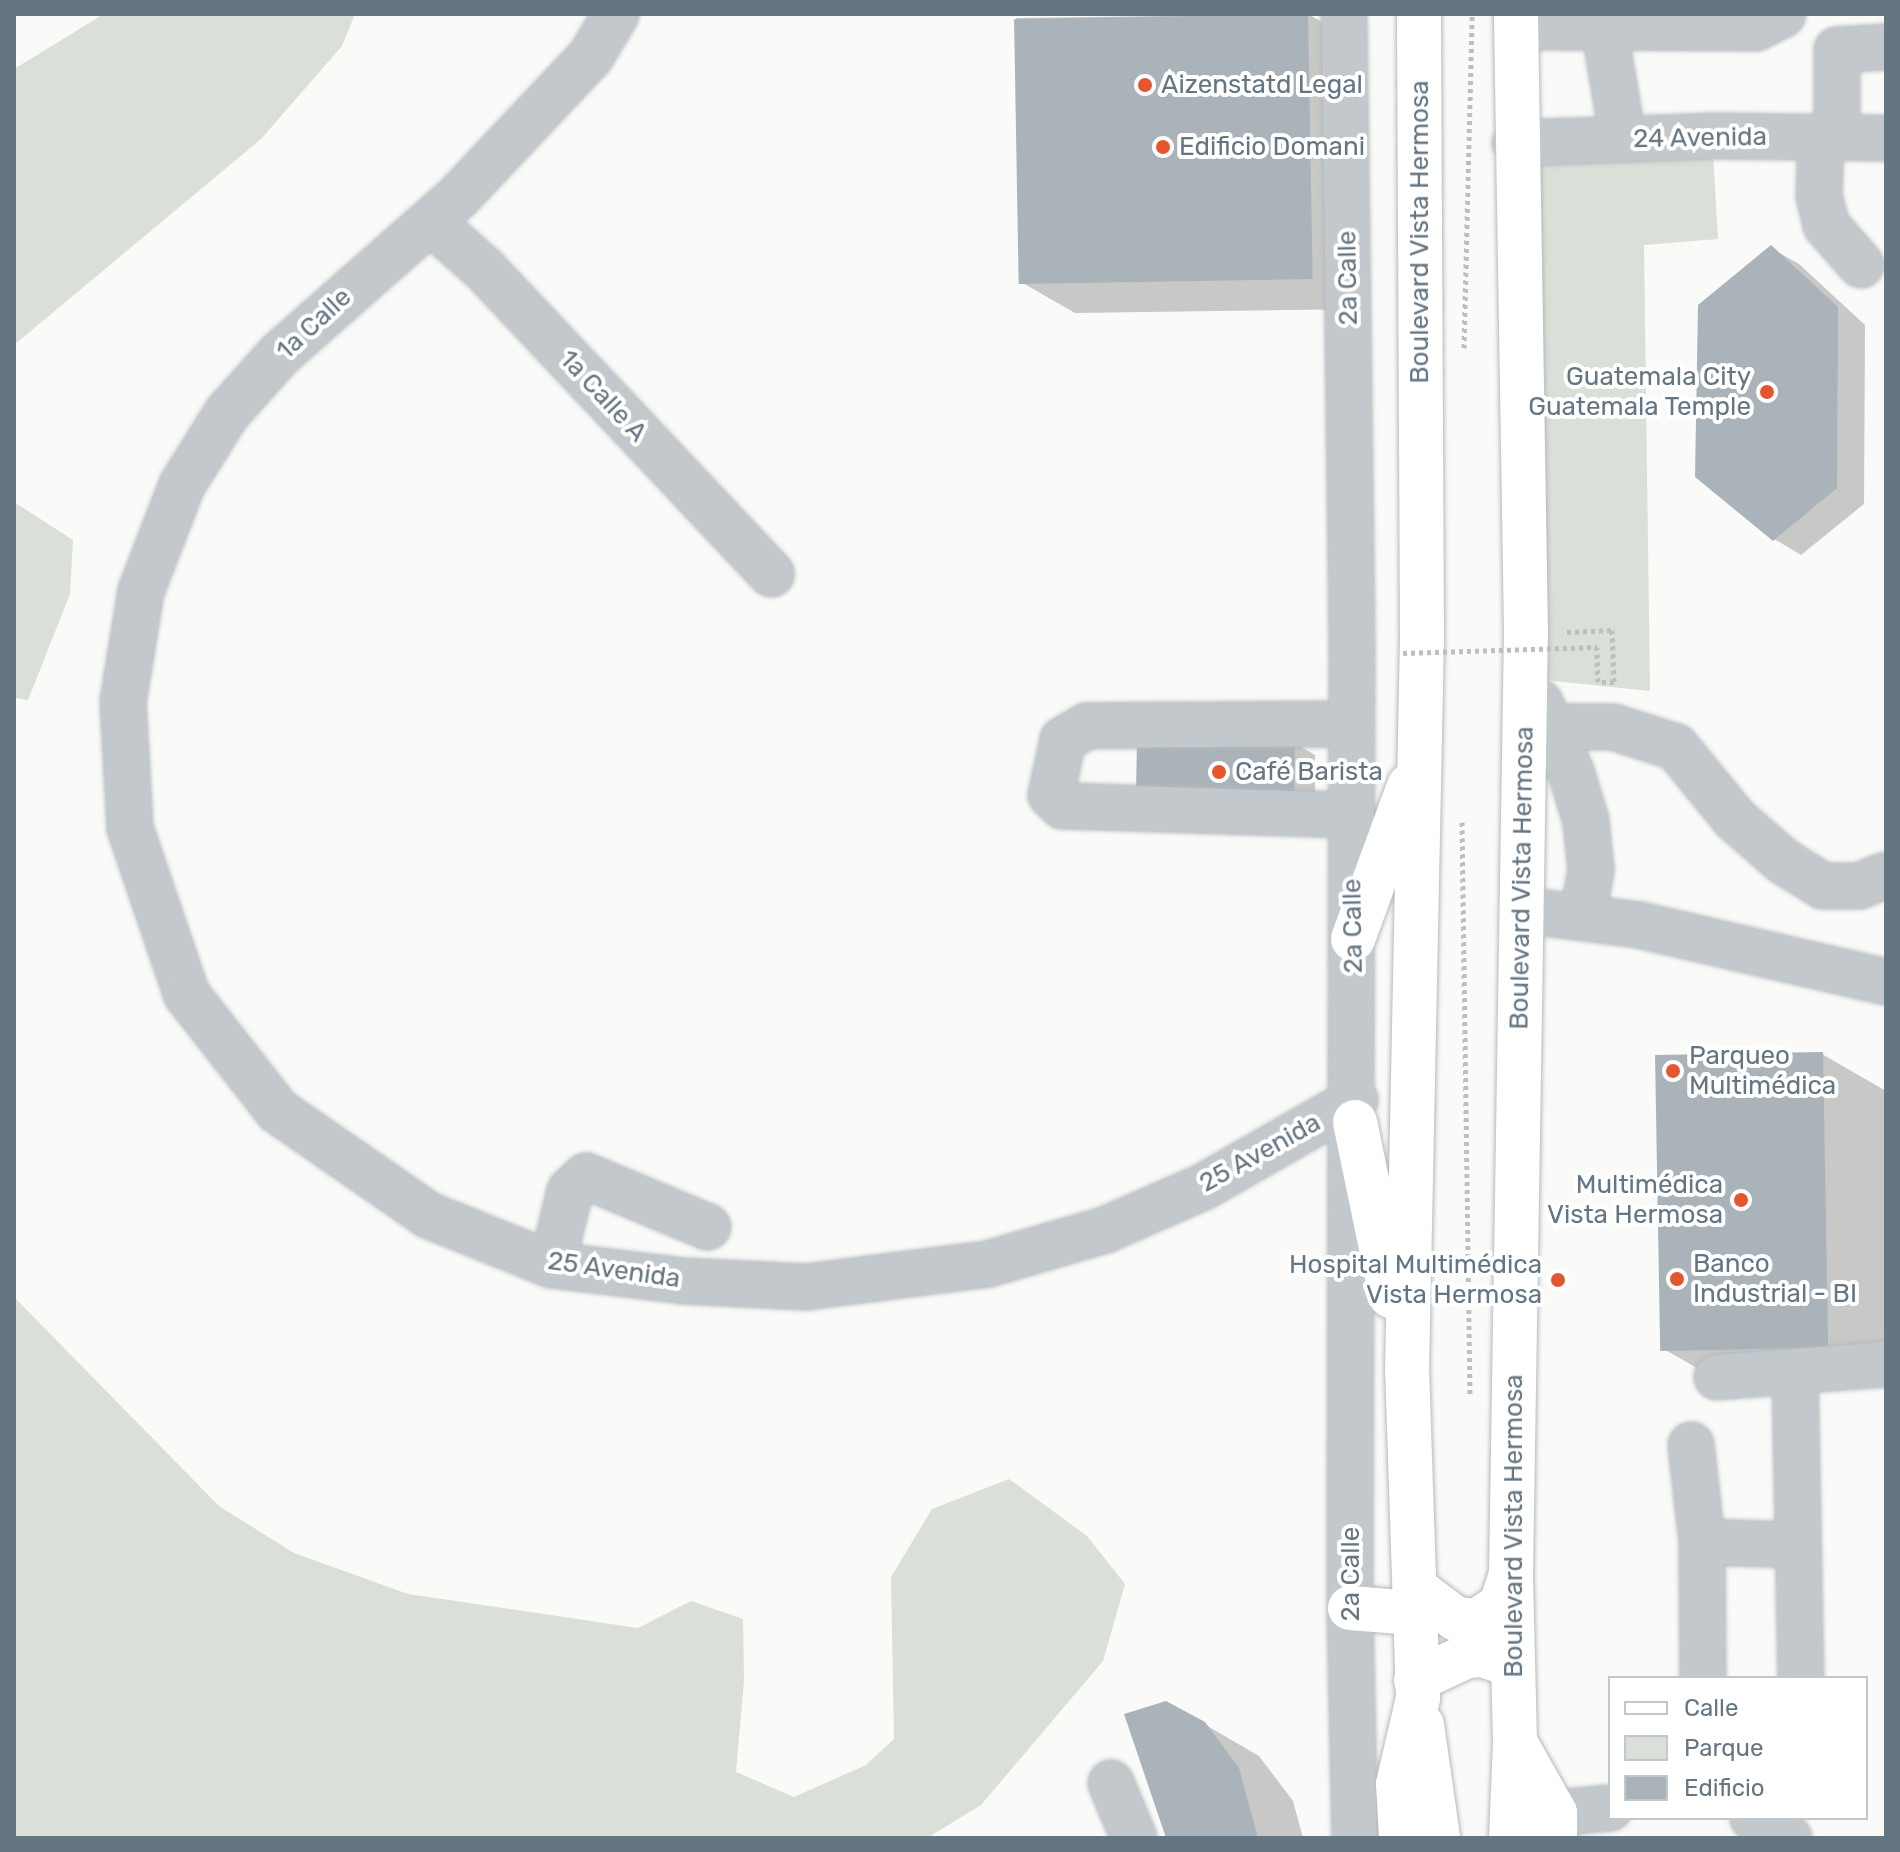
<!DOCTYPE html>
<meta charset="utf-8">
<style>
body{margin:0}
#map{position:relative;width:1900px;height:1852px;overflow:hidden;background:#fafaf8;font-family:Rubik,sans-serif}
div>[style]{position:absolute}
.green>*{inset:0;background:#dadfd7}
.shadow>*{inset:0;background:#0003}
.building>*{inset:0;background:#aab3b9;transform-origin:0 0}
.path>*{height:5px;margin-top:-2.5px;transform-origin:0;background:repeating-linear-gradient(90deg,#bbbfc2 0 4px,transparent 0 8px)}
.roads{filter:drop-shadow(0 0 2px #b5babe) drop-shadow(0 0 2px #b5babe)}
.minor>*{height:44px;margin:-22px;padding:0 22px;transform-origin:22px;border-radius:22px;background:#c3c8cc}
.major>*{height:44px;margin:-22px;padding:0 22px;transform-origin:22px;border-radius:22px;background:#fff}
.highway>*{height:44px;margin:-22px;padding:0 22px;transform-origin:22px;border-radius:22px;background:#fff}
.path-bridge>*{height:5px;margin-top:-2.5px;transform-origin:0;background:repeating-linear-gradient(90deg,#bbbfc2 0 4px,transparent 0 8px)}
.dots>*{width:22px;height:22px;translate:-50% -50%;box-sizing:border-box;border:4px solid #fff;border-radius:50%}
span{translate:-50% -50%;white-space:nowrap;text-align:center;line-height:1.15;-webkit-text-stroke:8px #fff;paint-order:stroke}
.poi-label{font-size:26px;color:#657683}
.left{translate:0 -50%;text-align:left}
.right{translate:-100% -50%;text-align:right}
.street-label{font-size:26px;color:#657683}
.frame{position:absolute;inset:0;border:16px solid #657683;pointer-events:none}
.legend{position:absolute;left:1608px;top:1676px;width:260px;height:144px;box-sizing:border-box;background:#fff;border:2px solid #c1c8cd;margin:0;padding:10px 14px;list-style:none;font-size:24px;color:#657683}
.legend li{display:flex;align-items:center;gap:16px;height:40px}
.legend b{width:40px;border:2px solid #c1c8cd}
</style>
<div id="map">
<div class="green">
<i style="clip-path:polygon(104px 14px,355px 14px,342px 46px,261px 139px,14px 345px,14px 69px)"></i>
<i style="clip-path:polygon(1712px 136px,1718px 239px,1644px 245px,1650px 691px,1525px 678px,1515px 143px)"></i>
<i style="clip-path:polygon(14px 502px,73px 540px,70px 594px,28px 700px,14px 698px)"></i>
<i style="clip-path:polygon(14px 1297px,219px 1506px,294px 1553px,408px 1594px,638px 1628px,691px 1601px,743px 1619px,744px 1681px,736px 1772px,794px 1797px,866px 1765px,894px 1739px,891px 1577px,932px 1509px,1009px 1479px,1087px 1536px,1125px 1584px,1103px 1661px,981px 1805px,927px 1838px,14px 1838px)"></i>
</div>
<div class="shadow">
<i style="clip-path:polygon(1308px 14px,1362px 45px,1366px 309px,1075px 313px,1021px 282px,1016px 18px)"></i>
<i style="clip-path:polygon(1771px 248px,1799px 264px,1865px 325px,1864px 504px,1801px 555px,1774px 539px)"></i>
<i style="clip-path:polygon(1139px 740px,1294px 743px,1315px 755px,1315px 814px)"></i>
<i style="clip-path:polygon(1822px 1054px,1886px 1091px,1886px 1385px,1727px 1385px,1660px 1347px)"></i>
<i style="clip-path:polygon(1204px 1724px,1259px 1756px,1293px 1801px,1303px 1838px,1167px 1838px)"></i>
</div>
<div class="building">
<i style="left:1308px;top:14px;width:265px;height:294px;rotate:89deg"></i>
<i style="clip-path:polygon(1771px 245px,1838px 307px,1837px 488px,1773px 541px,1695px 477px,1698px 305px)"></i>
<i style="left:1137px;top:738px;width:158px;height:68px;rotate:1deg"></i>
<i style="left:1823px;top:1052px;width:296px;height:168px;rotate:89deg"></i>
<i style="clip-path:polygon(1166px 1701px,1205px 1722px,1239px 1768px,1258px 1838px,1166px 1838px,1124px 1714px)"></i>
</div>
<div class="path">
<i style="left:1464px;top:348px;width:334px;rotate:-88.6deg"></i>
<i style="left:1567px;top:632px;width:45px;rotate:-2.5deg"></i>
<i style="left:1612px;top:630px;width:52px;rotate:87.8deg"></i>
<i style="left:1614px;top:682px;width:16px;rotate:180deg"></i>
<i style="left:1598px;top:682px;width:35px;rotate:-92deg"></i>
<i style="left:1462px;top:822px;width:574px;rotate:89.2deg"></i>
</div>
<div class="roads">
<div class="minor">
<i style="left:616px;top:14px;width:49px;rotate:120.8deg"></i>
<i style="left:591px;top:56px;width:194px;rotate:133.3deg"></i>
<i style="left:458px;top:197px;width:237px;rotate:138.6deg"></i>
<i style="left:280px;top:354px;width:79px;rotate:131.9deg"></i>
<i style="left:227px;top:413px;width:85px;rotate:122deg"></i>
<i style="left:182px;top:485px;width:114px;rotate:111.1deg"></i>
<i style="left:141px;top:591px;width:112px;rotate:99.2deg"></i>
<i style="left:123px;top:702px;width:126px;rotate:86.8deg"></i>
<i style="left:130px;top:828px;width:176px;rotate:71.2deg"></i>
<i style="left:187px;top:995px;width:147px;rotate:51.9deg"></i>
<i style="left:278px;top:1111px;width:183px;rotate:34.7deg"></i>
<i style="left:428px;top:1215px;width:134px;rotate:22deg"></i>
<i style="left:552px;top:1265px;width:133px;rotate:6.9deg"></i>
<i style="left:684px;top:1281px;width:122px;rotate:2.8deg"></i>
<i style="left:806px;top:1287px;width:183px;rotate:-7.2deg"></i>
<i style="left:988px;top:1264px;width:122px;rotate:-16.2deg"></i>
<i style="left:1105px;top:1230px;width:109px;rotate:-23.7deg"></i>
<i style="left:1205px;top:1186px;width:173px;rotate:-29.8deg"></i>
<i style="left:1344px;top:14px;width:625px;rotate:89.27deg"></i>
<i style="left:1352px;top:639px;width:969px;rotate:90.12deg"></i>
<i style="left:1350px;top:1608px;width:230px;rotate:88.8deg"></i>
<i style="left:1602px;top:14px;width:127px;rotate:80.5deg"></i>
<i style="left:1516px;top:27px;width:240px;rotate:0.2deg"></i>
<i style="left:1756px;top:28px;width:30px;rotate:-27deg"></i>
<i style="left:1821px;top:138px;width:58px;rotate:92deg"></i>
<i style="left:1819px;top:196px;width:30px;rotate:76deg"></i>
<i style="left:1826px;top:225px;width:53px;rotate:48.8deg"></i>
<i style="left:1837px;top:138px;width:88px;rotate:-90deg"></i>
<i style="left:1837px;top:50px;width:49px;rotate:-3.5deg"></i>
<i style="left:1515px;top:143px;width:197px;rotate:-2deg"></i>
<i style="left:1712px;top:136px;width:174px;rotate:0.7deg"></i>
<i style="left:432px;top:223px;width:69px;rotate:41.5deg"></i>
<i style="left:484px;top:269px;width:419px;rotate:46.7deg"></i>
<i style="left:1540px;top:703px;width:76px;rotate:65.8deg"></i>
<i style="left:1571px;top:772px;width:51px;rotate:73deg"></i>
<i style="left:1586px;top:821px;width:49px;rotate:84.2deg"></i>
<i style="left:1591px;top:870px;width:46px;rotate:100.1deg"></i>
<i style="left:1351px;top:724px;width:264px;rotate:179.6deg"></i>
<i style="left:1087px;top:726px;width:28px;rotate:150deg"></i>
<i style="left:1063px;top:740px;width:56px;rotate:102.3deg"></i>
<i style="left:1051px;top:795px;width:16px;rotate:43deg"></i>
<i style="left:1063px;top:806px;width:289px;rotate:1.8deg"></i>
<i style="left:1553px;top:727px;width:60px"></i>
<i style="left:1613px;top:727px;width:66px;rotate:17.6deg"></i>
<i style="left:1676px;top:747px;width:93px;rotate:50.7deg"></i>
<i style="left:1735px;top:819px;width:64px;rotate:41.2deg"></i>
<i style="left:1783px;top:861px;width:47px;rotate:32deg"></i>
<i style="left:1823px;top:886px;width:36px"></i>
<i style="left:1859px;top:886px;width:29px;rotate:-22deg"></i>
<i style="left:1522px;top:910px;width:118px;rotate:7.3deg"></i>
<i style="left:1639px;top:925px;width:253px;rotate:13deg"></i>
<i style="left:552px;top:1265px;width:76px;rotate:-76.3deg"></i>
<i style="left:570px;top:1191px;width:22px;rotate:-43deg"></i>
<i style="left:586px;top:1176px;width:132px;rotate:22.7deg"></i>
<i style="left:1795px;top:1372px;width:306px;rotate:88.9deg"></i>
<i style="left:1717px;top:1377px;width:169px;rotate:-4.4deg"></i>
<i style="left:1691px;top:1445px;width:98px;rotate:83.5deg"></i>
<i style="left:1702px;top:1542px;width:96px;rotate:1.8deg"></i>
<i style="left:1702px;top:1542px;width:136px;rotate:89.6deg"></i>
<i style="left:1111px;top:1783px;width:60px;rotate:67.3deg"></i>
<i style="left:1555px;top:1813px;width:55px;rotate:-5.2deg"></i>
<i style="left:1753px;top:1818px;width:41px;rotate:29.1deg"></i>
</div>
<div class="major">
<i style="left:1353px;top:939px;width:163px;rotate:-69.9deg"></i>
<i style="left:1355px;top:1122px;width:178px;rotate:78.3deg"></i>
<i style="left:1415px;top:1588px;width:51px;rotate:37.1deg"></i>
<i style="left:1456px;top:1619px;width:21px;rotate:5deg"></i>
<i style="left:1477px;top:1621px;width:29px;rotate:-34deg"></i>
<i style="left:1501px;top:1605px;width:32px;rotate:-72deg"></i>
<i style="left:1350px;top:1608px;width:64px;rotate:4.5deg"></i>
<i style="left:1416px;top:1680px;width:56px;rotate:-25.2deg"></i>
<i style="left:1467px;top:1656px;width:15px;rotate:-4deg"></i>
<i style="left:1482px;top:1655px;width:32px;rotate:18deg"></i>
<i style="left:1418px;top:1698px;width:326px;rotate:-91.9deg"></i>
<i style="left:1407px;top:1372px;width:735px;rotate:-88.83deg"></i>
<i style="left:1422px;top:637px;width:623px;rotate:-90.28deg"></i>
<i style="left:1515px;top:1742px;width:167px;rotate:-91.4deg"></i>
<i style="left:1511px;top:1575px;width:942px;rotate:-89.09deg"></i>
<i style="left:1526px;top:633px;width:619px;rotate:-90.93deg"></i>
</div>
<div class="highway">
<i style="left:1422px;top:1725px;width:114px;rotate:81.9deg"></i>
<i style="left:1515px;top:1742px;width:81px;rotate:60.6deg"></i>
<i style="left:1555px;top:1813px;width:25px;rotate:90deg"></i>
<i style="left:1401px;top:1838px;width:54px;rotate:-93.2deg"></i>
<i style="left:1398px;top:1784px;width:88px;rotate:-76.9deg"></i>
<i style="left:1511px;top:1838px;width:96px;rotate:-87.6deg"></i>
</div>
</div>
<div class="path-bridge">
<i style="left:1403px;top:653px;width:194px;rotate:-1.8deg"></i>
</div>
<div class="dots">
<i style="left:1145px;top:85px;background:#e4572e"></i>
<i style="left:1163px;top:147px;background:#e4572e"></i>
<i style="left:1767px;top:392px;background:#e4572e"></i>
<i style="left:1219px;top:772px;background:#e4572e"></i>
<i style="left:1673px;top:1071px;background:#e4572e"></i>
<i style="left:1741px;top:1200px;background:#e4572e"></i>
<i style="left:1677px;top:1279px;background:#e4572e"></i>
<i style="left:1558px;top:1280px;background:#e4572e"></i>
</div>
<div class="poi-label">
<span class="left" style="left:1161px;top:85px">Aizenstatd Legal</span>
<span class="left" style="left:1179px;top:147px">Edificio Domani</span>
<span class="right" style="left:1751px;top:392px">Guatemala City<br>Guatemala Temple</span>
<span class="left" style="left:1235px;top:772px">Café Barista</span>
<span class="left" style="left:1689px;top:1071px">Parqueo<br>Multimédica</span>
<span class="right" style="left:1723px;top:1200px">Multimédica<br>Vista Hermosa</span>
<span class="left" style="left:1693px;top:1279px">Banco<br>Industrial - BI</span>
<span class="right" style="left:1542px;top:1280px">Hospital Multimédica<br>Vista Hermosa</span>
</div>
<div class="street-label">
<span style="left:1700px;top:138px;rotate:-1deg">24 Avenida</span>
<span style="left:1420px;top:232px;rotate:-90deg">Boulevard Vista Hermosa</span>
<span style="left:1348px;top:278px;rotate:-91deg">2a Calle</span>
<span style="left:314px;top:324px;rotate:-43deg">1a Calle</span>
<span style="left:603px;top:396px;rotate:47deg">1a Calle A</span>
<span style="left:1522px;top:878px;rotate:-89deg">Boulevard Vista Hermosa</span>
<span style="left:1353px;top:926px;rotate:-91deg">2a Calle</span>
<span style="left:1260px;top:1153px;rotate:-29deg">25 Avenida</span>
<span style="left:614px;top:1270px;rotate:8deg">25 Avenida</span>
<span style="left:1514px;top:1526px;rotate:-90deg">Boulevard Vista Hermosa</span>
<span style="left:1351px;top:1574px;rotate:-90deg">2a Calle</span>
</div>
<div class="frame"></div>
<ul class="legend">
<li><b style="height:10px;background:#fff"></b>Calle</li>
<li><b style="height:22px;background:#dadfd7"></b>Parque</li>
<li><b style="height:22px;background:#aab3b9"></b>Edificio</li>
</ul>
</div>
